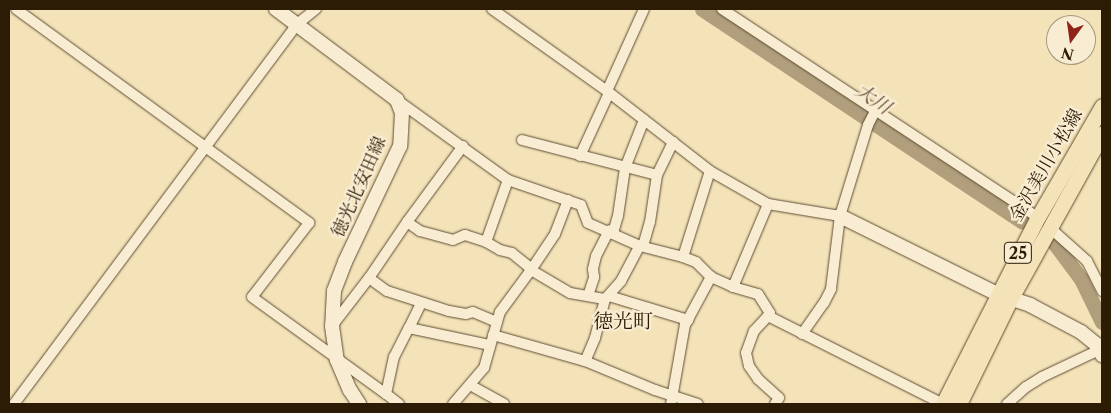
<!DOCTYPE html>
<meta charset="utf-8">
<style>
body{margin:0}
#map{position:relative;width:1111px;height:413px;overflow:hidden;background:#f4e2b9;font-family:"Libre Caslon Text","Noto Serif JP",serif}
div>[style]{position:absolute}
.river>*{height:15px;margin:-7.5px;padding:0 7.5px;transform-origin:7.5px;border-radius:7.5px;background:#b09e7c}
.roads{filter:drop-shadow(0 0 1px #5e4d32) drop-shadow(0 0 1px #5e4d32)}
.street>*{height:10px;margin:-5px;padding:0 5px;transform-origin:5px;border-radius:5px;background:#f8ecd2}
.secondary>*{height:14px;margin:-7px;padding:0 7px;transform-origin:7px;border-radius:7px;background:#f8ecd2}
.primary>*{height:15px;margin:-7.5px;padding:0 7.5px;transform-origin:7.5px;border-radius:7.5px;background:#f4e2b9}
span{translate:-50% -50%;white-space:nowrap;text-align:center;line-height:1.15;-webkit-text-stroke:4.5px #f8ecd2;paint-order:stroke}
.shield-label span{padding:1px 4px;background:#f8ecd2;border:1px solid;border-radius:4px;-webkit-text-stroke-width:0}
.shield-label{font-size:16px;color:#2c1b05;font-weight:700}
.street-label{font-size:18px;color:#2c1b05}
.water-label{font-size:19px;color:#614f35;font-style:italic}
.quarter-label{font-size:20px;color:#2c1b05}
.frame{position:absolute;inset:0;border:10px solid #2c1b05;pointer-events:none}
.north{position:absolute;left:1046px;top:15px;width:50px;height:50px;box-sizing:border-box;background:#f8ecd2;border:1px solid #a69880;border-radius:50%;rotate:194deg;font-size:14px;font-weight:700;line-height:20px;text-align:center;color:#2c1b05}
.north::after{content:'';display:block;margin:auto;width:18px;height:22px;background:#8f2418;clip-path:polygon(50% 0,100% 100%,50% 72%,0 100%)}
</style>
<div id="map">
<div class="river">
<i style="left:702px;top:9px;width:384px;rotate:33.6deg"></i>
<i style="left:1052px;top:240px;width:49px;rotate:53.4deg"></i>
<i style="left:1081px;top:279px;width:48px;rotate:64deg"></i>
</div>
<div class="roads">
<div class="street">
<i style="left:16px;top:9px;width:363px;rotate:36.1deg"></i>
<i style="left:309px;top:223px;width:93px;rotate:127.6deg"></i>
<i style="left:252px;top:297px;width:165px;rotate:35.9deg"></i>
<i style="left:492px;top:9px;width:141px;rotate:35.5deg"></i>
<i style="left:607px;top:91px;width:130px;rotate:37.8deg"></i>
<i style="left:710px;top:171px;width:67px;rotate:29.6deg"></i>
<i style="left:768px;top:204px;width:73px;rotate:9.5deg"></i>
<i style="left:722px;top:9px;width:378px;rotate:33.4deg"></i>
<i style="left:607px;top:91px;width:90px;rotate:-65.7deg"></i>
<i style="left:397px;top:100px;width:137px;rotate:35.8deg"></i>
<i style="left:508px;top:180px;width:77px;rotate:18.9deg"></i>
<i style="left:581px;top:205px;width:19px;rotate:69deg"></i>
<i style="left:588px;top:223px;width:57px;rotate:23.9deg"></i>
<i style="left:640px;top:246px;width:44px;rotate:14.3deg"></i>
<i style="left:683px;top:257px;width:14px;rotate:21deg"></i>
<i style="left:696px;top:262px;width:21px;rotate:45deg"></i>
<i style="left:711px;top:277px;width:24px;rotate:24deg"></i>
<i style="left:733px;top:287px;width:26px;rotate:16deg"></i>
<i style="left:758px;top:294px;width:22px;rotate:58deg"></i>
<i style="left:770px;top:313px;width:4px;rotate:124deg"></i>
<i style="left:768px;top:316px;width:196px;rotate:26.7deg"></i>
<i style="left:522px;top:140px;width:139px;rotate:14.5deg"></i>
<i style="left:463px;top:146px;width:94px;rotate:126.4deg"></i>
<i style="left:407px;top:222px;width:16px;rotate:35deg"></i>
<i style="left:420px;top:231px;width:34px;rotate:15deg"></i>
<i style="left:453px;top:240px;width:13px;rotate:-23deg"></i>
<i style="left:465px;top:235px;width:22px;rotate:18deg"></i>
<i style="left:580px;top:156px;width:69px;rotate:-65.3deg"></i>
<i style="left:568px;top:200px;width:36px;rotate:111deg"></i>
<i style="left:555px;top:234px;width:43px;rotate:123.7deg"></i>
<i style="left:531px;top:270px;width:45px;rotate:30.5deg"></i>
<i style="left:570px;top:293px;width:36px;rotate:10deg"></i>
<i style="left:605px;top:299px;width:40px;rotate:104.4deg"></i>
<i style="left:595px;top:338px;width:25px;rotate:113deg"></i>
<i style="left:1049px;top:227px;width:51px;rotate:41.8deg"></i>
<i style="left:1087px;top:261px;width:34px;rotate:63deg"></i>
<i style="left:613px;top:233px;width:18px;rotate:-74deg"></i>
<i style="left:618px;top:216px;width:49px;rotate:-81.7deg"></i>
<i style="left:625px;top:168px;width:52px;rotate:-68.4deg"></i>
<i style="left:643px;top:246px;width:25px;rotate:-74deg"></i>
<i style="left:650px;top:222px;width:48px;rotate:-81.5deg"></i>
<i style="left:657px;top:175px;width:37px;rotate:-64deg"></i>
<i style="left:683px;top:257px;width:90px;rotate:-72.6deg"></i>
<i style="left:369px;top:278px;width:68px;rotate:-55.8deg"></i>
<i style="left:733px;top:287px;width:90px;rotate:-67.1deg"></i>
<i style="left:588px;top:296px;width:20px;rotate:-72deg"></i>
<i style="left:594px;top:277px;width:8px;rotate:-97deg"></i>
<i style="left:593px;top:269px;width:13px;rotate:-77deg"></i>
<i style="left:596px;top:256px;width:29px;rotate:-63deg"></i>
<i style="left:609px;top:296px;width:83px;rotate:16.9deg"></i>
<i style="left:605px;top:299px;width:24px;rotate:-48deg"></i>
<i style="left:621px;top:281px;width:40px;rotate:-62deg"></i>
<i style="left:768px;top:316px;width:21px;rotate:133deg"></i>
<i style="left:754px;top:331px;width:23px;rotate:110deg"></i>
<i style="left:746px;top:353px;width:13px;rotate:77deg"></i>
<i style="left:749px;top:366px;width:16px;rotate:55deg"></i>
<i style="left:758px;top:379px;width:28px;rotate:42deg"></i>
<i style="left:779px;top:398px;width:7px;rotate:124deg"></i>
<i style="left:332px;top:326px;width:61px;rotate:-52.4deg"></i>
<i style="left:369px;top:278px;width:22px;rotate:36deg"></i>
<i style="left:387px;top:291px;width:65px;rotate:17.9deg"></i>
<i style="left:449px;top:311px;width:17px;rotate:10deg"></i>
<i style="left:466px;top:314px;width:7px;rotate:-16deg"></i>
<i style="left:473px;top:312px;width:26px;rotate:23deg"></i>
<i style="left:409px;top:328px;width:28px;rotate:-64deg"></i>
<i style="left:802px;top:334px;width:38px;rotate:-55deg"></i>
<i style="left:824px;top:303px;width:16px;rotate:-63deg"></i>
<i style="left:831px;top:289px;width:74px;rotate:-83deg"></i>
<i style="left:840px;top:216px;width:95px;rotate:-72.9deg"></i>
<i style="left:868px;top:125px;width:16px;rotate:-63deg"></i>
<i style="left:493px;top:335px;width:96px;rotate:15.8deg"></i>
<i style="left:585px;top:361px;width:76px;rotate:22.5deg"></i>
<i style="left:655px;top:390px;width:45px;rotate:18deg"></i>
<i style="left:470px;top:385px;width:39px;rotate:29deg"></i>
<i style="left:14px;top:404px;width:472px;rotate:-53.3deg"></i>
<i style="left:296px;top:25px;width:26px;rotate:-39deg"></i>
<i style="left:399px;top:404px;width:16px;rotate:-142deg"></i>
<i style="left:386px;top:394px;width:38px;rotate:-78deg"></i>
<i style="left:394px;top:357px;width:33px;rotate:-63deg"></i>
<i style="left:409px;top:328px;width:83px;rotate:11.9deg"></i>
<i style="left:453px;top:404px;width:48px;rotate:-49.3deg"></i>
<i style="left:484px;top:368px;width:58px;rotate:-74.1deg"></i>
<i style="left:500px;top:312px;width:52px;rotate:-53.6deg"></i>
<i style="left:531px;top:270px;width:5px;rotate:-127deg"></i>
<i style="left:528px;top:266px;width:21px;rotate:-141deg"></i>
<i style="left:512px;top:253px;width:12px;rotate:-166deg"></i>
<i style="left:500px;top:250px;width:16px;rotate:-150deg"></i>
<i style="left:486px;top:242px;width:66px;rotate:-70.5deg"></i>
<i style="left:671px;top:404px;width:80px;rotate:-80deg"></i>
<i style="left:685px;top:325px;width:55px;rotate:-61.6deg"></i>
<i style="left:1007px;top:404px;width:25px;rotate:-42deg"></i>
<i style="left:1026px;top:387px;width:19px;rotate:-32deg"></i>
<i style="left:1042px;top:377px;width:63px;rotate:-25.3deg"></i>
</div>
<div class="secondary">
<i style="left:276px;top:9px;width:151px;rotate:36.9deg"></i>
<i style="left:397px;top:100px;width:14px;rotate:69deg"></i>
<i style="left:402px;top:113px;width:33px;rotate:93deg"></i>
<i style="left:400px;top:146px;width:128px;rotate:115.4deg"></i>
<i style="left:345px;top:262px;width:31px;rotate:111deg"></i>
<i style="left:334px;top:291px;width:35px;rotate:93deg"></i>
<i style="left:332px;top:326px;width:34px;rotate:82deg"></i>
<i style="left:337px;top:360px;width:33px;rotate:67deg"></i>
<i style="left:350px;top:390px;width:17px;rotate:57deg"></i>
<i style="left:840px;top:216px;width:175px;rotate:26.4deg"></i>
<i style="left:997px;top:294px;width:35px;rotate:18deg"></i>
<i style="left:1030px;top:305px;width:58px;rotate:27.9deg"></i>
<i style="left:1081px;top:332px;width:19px;rotate:39deg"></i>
<i style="left:1096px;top:344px;width:13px;rotate:61deg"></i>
</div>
<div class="primary">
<i style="left:943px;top:404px;width:210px;rotate:-63.1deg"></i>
<i style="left:1038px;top:217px;width:128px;rotate:-60deg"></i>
<i style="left:959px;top:404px;width:118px;rotate:-63.9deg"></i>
<i style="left:1011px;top:298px;width:188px;rotate:-61deg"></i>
</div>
</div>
<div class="shield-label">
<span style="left:1018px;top:253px">25</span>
</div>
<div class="street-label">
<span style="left:1046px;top:165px;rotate:-60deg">金沢美川小松線</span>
<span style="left:359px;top:187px;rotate:-66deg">徳光北安田線</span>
</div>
<div class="water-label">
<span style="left:873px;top:99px;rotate:34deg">大川</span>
</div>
<div class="quarter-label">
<span style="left:623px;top:321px">徳光町</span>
</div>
<div class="frame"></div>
<div class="north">N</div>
</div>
